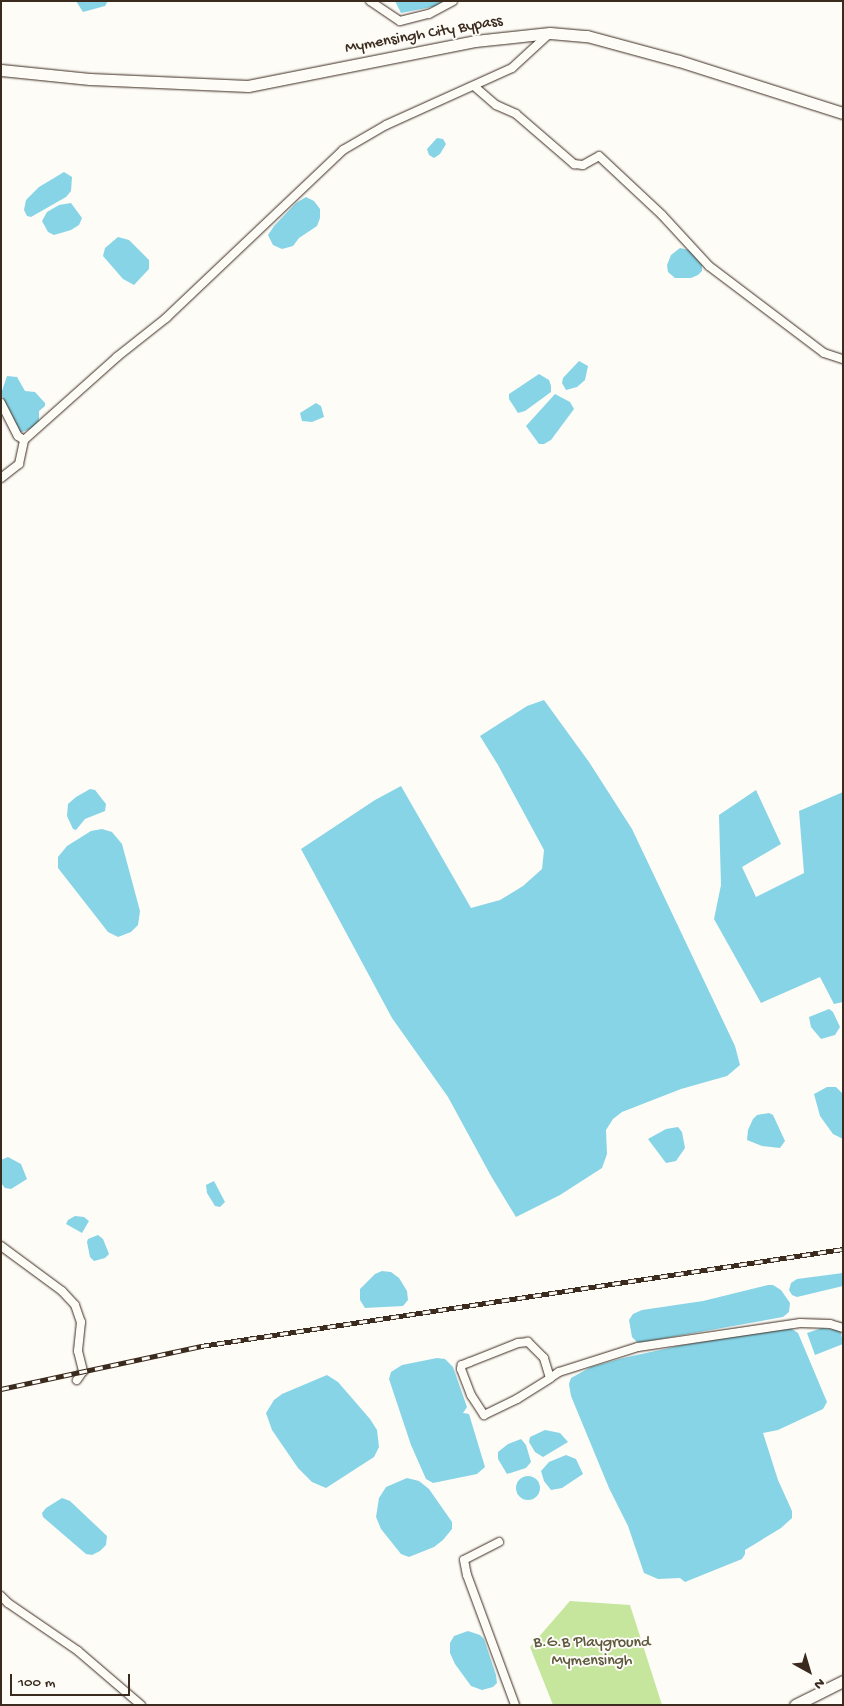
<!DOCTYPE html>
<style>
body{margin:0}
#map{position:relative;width:844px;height:1706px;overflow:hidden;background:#fdfcf7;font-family:"Gochi Hand",sans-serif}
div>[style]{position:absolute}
.green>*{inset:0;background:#c6e59d}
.water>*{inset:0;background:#87d4e6}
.round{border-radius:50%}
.roads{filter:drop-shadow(0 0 1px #3b2a1e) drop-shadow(0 0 1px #3b2a1e)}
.minor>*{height:8px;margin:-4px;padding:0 4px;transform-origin:4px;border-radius:4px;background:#fdfcf7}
.highway>*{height:11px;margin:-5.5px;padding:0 5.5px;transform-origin:5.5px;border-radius:5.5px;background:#fdfcf7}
.rail>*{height:4.5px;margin-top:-2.25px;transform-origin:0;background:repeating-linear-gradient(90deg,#fdfcf7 0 8px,#3b2a1e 0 16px);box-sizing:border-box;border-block:1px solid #3b2a1e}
span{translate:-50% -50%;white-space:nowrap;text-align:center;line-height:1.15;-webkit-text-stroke:4px #fdfcf7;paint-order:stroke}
.street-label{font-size:16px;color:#3b2a1e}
.park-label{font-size:16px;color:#5e593e}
.frame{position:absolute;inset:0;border:2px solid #3b2a1e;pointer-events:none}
.north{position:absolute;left:784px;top:1646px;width:50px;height:50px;-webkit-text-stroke:4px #fdfcf7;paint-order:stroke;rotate:141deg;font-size:14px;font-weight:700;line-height:20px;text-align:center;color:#3b2a1e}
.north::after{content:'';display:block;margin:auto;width:18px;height:22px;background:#3b2a1e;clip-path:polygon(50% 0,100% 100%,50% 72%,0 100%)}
.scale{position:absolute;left:10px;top:1674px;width:120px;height:22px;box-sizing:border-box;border:2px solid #3b2a1e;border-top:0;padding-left:6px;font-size:15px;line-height:18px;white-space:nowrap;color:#3b2a1e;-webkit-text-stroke:4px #fdfcf7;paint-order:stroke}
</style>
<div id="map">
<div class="green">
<i style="clip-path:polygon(570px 1601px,630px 1605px,662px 1705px,553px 1705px,530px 1647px)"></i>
</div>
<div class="water">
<i style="clip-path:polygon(76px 1px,108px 1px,105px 6px,83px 12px)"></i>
<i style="clip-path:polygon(395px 1px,444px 1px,437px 6px,401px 13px)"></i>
<i style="clip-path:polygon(437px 138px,443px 139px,446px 144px,440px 154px,434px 158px,429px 155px,427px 149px)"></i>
<i style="clip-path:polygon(64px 172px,72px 177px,71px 191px,66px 197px,31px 217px,27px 216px,24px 210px,26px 200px,39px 187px)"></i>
<i style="clip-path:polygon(306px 197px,314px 201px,320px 209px,320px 218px,317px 226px,299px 238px,293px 246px,282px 249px,273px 245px,268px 235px,274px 226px,296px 203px)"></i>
<i style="clip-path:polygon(71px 203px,82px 218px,79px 225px,71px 230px,54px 235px,48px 232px,42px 221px,47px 212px,59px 205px)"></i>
<i style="clip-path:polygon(118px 237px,129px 240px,149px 260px,149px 269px,134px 285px,123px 279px,103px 256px,105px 248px)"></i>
<i style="clip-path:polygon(680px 248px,689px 250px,702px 265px,702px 271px,698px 275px,691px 278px,675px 278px,668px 272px,667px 265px,671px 255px)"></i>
<i style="clip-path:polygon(579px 361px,588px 366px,585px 380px,577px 387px,566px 390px,562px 383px,563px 378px)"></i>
<i style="clip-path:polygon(539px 374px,549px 380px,551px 386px,551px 392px,525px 411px,518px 413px,509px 399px,509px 394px)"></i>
<i style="clip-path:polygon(7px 376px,17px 377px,25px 391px,35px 392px,45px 403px,45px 406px,39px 411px,39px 421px,33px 428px,22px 432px,20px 432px,1px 394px)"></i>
<i style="clip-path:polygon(555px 394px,570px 402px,574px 409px,551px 440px,544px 444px,539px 444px,526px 426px)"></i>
<i style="clip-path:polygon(316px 403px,321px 406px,324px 417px,312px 422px,302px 421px,300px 413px)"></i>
<i style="clip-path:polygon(544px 700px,589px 762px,632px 829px,735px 1046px,740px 1065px,727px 1076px,681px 1089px,622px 1112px,613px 1119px,606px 1130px,607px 1154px,602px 1168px,560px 1195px,516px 1217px,491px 1176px,448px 1097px,392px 1018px,301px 849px,375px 800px,401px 786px,471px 908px,500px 900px,523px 886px,542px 869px,544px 850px,498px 765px,480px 736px,527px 706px)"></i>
<i style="clip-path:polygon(90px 789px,95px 790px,106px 804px,105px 811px,85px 819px,76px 830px,73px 829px,67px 816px,68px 804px,76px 797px)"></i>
<i style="clip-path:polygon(756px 790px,781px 844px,742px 867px,756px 897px,804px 873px,799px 811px,843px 792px,843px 1002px,834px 1004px,820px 977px,761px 1003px,714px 919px,721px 885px,719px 815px)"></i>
<i style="clip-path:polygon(102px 829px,112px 832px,122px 844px,140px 911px,138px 925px,131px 932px,118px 937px,108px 932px,58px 868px,58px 857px,67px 846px,91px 831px)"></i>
<i style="clip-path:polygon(829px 1009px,833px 1012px,840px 1027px,835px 1035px,821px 1039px,811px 1027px,809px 1017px)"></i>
<i style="clip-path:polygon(827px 1087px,836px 1087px,843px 1094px,843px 1139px,833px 1134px,820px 1116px,814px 1094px)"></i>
<i style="clip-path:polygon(769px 1113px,773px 1115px,785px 1141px,780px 1148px,762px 1146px,747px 1140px,748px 1130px,753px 1119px,757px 1115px)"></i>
<i style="clip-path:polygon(678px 1127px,682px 1132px,685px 1148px,676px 1161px,666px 1163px,648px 1139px,666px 1129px)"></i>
<i style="clip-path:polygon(8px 1157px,21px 1164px,27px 1179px,11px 1189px,5px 1188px,1px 1183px,1px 1160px)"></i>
<i style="clip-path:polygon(214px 1181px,225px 1202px,220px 1207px,215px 1206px,207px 1193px,206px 1185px)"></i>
<i style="clip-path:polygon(75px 1216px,84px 1217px,89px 1221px,82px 1233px,66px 1224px,68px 1220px)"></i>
<i style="clip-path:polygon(98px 1235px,103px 1239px,109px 1254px,105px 1258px,94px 1261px,90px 1257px,87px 1242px,88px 1239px)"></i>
<i style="clip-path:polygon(382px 1271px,391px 1272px,399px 1278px,407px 1291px,408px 1300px,403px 1306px,365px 1308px,360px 1300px,360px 1289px,375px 1274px)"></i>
<i style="clip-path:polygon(843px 1273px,843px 1286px,797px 1297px,792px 1295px,789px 1290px,791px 1283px,797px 1279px)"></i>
<i style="clip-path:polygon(768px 1285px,773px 1285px,781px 1290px,790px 1303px,789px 1312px,783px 1317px,638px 1343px,632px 1337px,629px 1320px,633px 1314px,642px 1310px,703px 1301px)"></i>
<i style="clip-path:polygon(789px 1327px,798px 1333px,827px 1402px,823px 1409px,778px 1430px,763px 1433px,778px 1480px,792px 1511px,792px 1518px,781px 1528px,745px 1550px,745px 1554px,742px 1559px,685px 1582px,680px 1578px,658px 1579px,644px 1573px,628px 1526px,609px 1488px,571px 1396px,569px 1384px,571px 1378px,591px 1367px,623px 1358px,683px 1345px)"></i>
<i style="clip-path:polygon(822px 1328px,837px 1330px,841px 1333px,843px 1344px,815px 1355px,807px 1333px)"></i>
<i style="clip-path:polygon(437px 1358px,445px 1359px,453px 1367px,467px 1407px,463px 1413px,469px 1414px,485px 1467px,477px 1474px,433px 1483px,426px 1479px,411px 1445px,389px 1379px,391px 1372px,402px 1365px)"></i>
<i style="clip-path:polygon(327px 1375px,338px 1382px,370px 1419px,377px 1430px,379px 1447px,374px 1457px,326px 1488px,312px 1482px,298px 1468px,272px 1430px,266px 1413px,274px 1400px,282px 1394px)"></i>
<i style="clip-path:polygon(545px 1430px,560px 1433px,568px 1442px,543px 1457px,535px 1452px,529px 1442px,530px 1437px)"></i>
<i style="clip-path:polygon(521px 1439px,526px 1445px,531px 1462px,526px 1468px,507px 1474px,498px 1459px,498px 1452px,508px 1444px)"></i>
<i style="clip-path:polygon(566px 1455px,576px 1459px,583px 1474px,562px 1488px,551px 1490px,544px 1481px,541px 1471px,549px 1462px)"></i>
<i class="round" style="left:516px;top:1476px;width:24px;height:24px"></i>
<i style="clip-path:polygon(407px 1478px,419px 1481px,429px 1489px,452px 1522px,452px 1529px,443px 1540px,434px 1547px,409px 1557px,401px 1554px,381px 1529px,376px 1517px,379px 1498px,386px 1487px)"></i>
<i style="clip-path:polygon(62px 1498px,70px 1501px,107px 1536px,106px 1545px,100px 1551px,92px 1555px,86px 1554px,43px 1517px,42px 1513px,46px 1508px)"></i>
<i style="clip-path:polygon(468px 1631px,480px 1635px,484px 1639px,496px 1675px,497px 1683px,493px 1687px,482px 1690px,471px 1686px,455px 1664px,450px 1653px,450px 1643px,454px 1636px)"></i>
</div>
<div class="roads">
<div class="minor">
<i style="left:370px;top:1px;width:36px;rotate:34deg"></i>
<i style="left:400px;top:21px;width:30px;rotate:-14deg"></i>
<i style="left:429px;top:14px;width:27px;rotate:-28deg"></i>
<i style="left:474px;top:86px;width:29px;rotate:41deg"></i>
<i style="left:496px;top:105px;width:22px;rotate:24deg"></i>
<i style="left:516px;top:114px;width:77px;rotate:40.8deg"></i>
<i style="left:574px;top:164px;width:9px;rotate:6deg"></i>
<i style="left:583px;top:165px;width:18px;rotate:-29deg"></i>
<i style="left:599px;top:156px;width:86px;rotate:43.1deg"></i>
<i style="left:662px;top:215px;width:69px;rotate:47.3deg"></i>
<i style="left:709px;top:266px;width:144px;rotate:37.1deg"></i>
<i style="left:824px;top:353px;width:20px;rotate:18deg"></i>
<i style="left:1px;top:403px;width:37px;rotate:63deg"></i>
<i style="left:18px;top:436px;width:7px;rotate:34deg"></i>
<i style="left:1px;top:478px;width:23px;rotate:-38deg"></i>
<i style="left:19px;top:464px;width:25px;rotate:-78deg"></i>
<i style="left:24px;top:440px;width:125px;rotate:-41.7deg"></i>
<i style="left:117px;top:357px;width:63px;rotate:-38.5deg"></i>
<i style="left:166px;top:318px;width:244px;rotate:-43.5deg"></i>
<i style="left:343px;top:150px;width:50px;rotate:-30.2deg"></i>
<i style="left:386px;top:125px;width:138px;rotate:-24.3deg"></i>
<i style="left:512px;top:68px;width:52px;rotate:-42.6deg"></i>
<i style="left:1px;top:1246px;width:76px;rotate:36.4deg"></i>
<i style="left:62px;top:1291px;width:19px;rotate:47deg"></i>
<i style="left:75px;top:1305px;width:18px;rotate:71deg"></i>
<i style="left:81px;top:1322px;width:29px;rotate:96deg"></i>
<i style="left:78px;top:1351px;width:21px;rotate:76deg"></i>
<i style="left:83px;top:1371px;width:11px;rotate:124deg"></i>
<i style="left:550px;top:1378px;width:21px;rotate:-107deg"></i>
<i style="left:544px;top:1358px;width:23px;rotate:-135deg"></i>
<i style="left:528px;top:1342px;width:10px;rotate:174deg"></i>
<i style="left:518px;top:1343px;width:52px;rotate:158.4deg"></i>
<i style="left:470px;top:1362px;width:9px;rotate:159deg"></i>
<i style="left:462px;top:1365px;width:4px;rotate:104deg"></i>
<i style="left:461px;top:1369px;width:28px;rotate:69deg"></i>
<i style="left:471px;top:1395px;width:24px;rotate:57deg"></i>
<i style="left:484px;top:1415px;width:37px;rotate:-26deg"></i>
<i style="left:517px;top:1399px;width:39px;rotate:-32deg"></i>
<i style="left:550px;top:1378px;width:11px;rotate:-34deg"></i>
<i style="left:559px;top:1372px;width:83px;rotate:-17.6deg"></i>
<i style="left:638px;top:1347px;width:164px;rotate:-8.4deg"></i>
<i style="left:800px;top:1323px;width:30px;rotate:2deg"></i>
<i style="left:830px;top:1324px;width:14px;rotate:17deg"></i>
<i style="left:499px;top:1542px;width:39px;rotate:153deg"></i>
<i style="left:464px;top:1560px;width:15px;rotate:79deg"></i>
<i style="left:467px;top:1575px;width:139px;rotate:69.7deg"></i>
<i style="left:1px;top:1596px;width:10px;rotate:45deg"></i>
<i style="left:8px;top:1603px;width:85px;rotate:34.4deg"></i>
<i style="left:78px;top:1651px;width:83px;rotate:40.6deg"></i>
</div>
<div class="highway">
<i style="left:1px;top:70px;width:89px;rotate:5.8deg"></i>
<i style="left:90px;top:79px;width:158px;rotate:2.5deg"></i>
<i style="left:248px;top:86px;width:231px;rotate:-11.2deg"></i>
<i style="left:475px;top:41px;width:75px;rotate:-6.1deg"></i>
<i style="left:550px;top:33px;width:37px;rotate:5deg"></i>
<i style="left:587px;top:36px;width:95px;rotate:15.2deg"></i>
<i style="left:679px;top:61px;width:172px;rotate:17.6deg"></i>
<i style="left:795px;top:1705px;width:54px;rotate:-26.6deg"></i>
</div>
</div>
<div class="rail">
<i style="left:1px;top:1389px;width:205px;rotate:-12.1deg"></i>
<i style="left:201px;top:1346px;width:649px;rotate:-8.59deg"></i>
</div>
<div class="street-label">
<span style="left:424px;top:36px;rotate:-10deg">Mymensingh City Bypass</span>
</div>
<div class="park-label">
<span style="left:592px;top:1653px">B.G.B Playground<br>Mymensingh</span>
</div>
<div class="frame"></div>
<div class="north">N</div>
<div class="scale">100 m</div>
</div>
